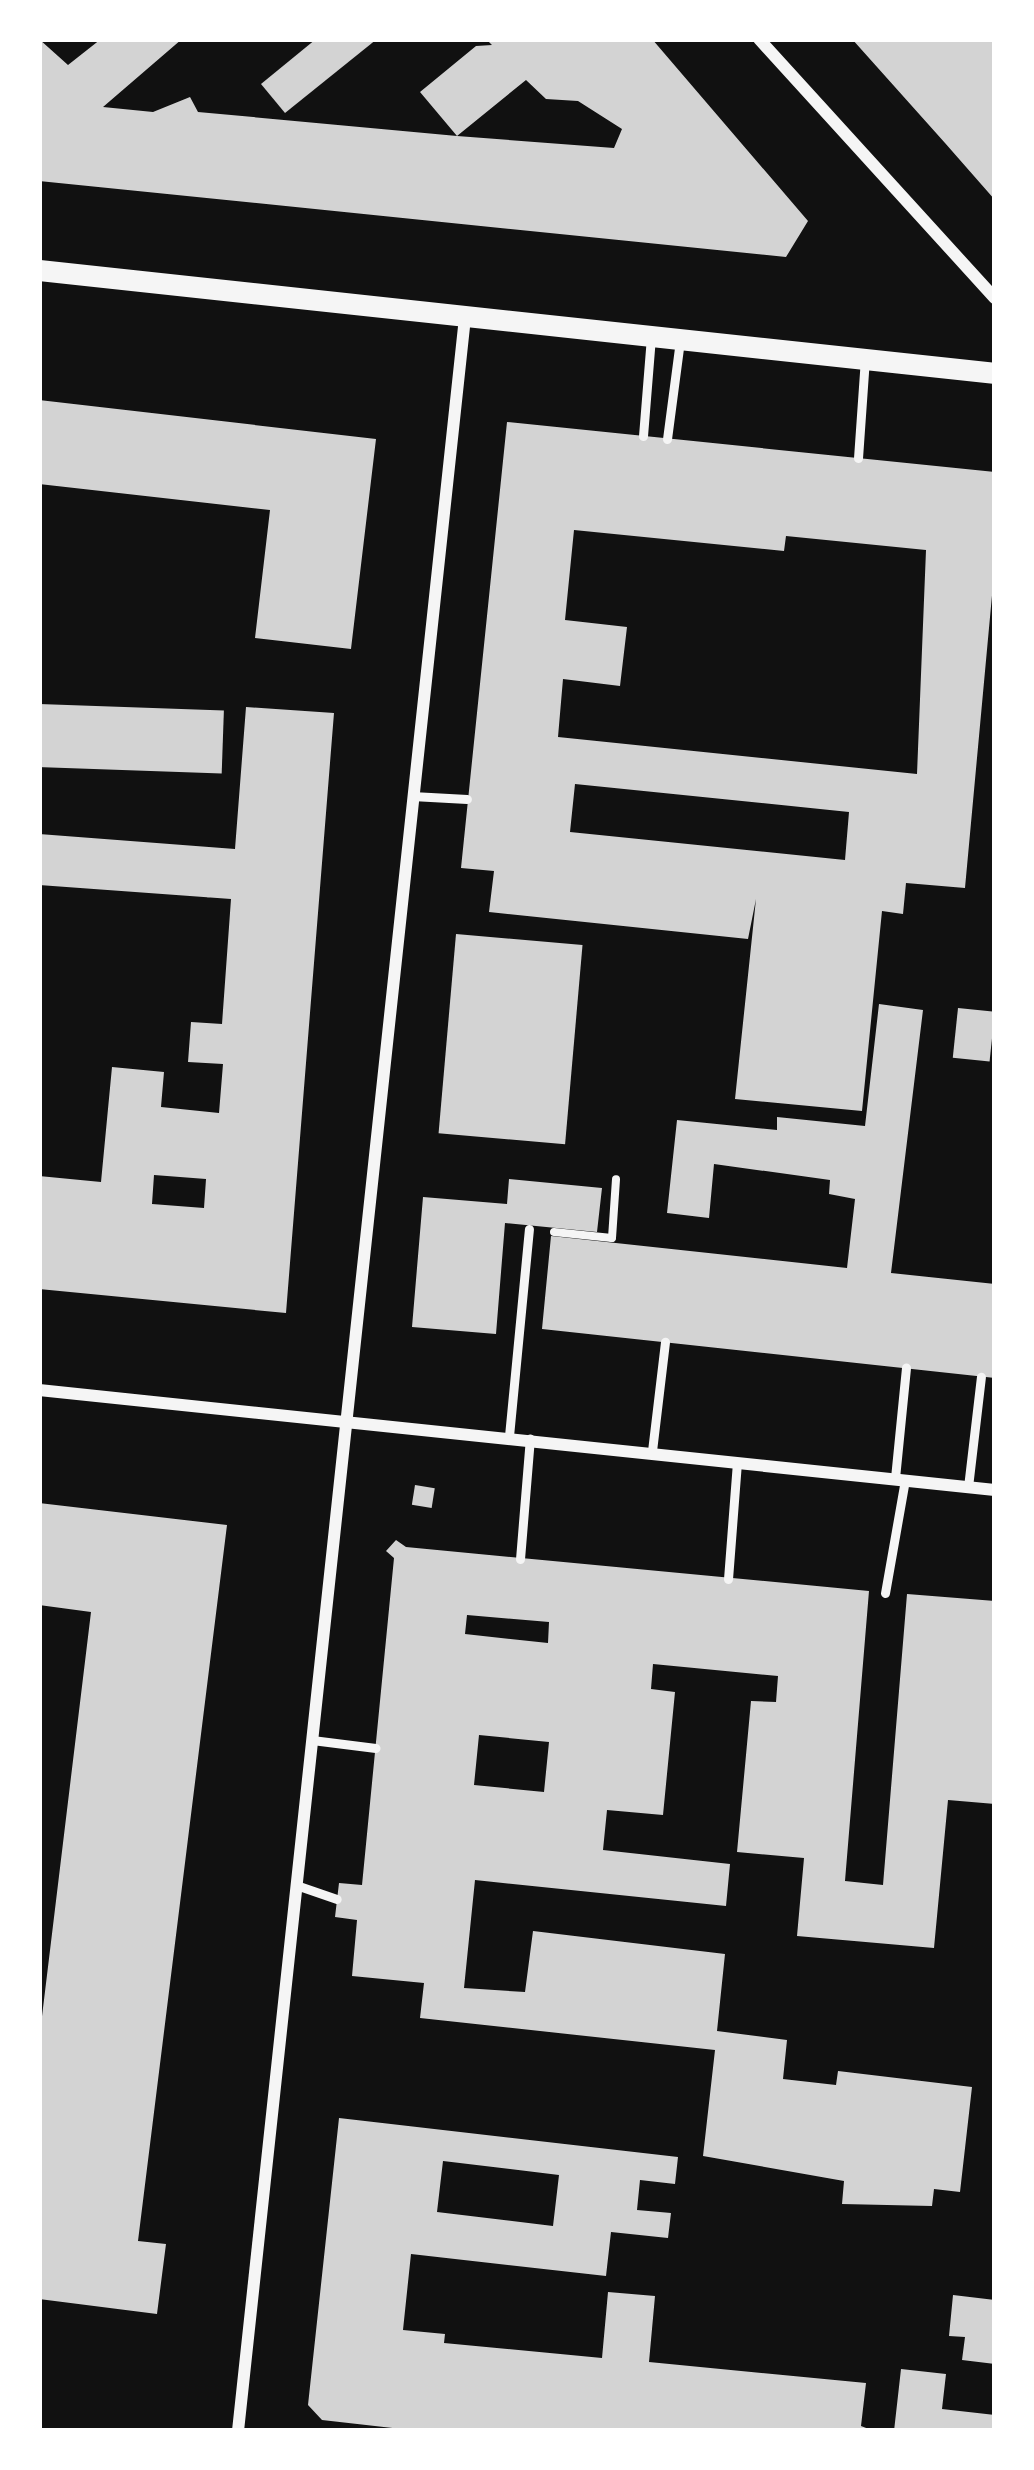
<!DOCTYPE html>
<style>
body{margin:0}
#map{position:relative;width:1034px;height:2470px;overflow:hidden;background:#111;font-family:"Golos Text",sans-serif}
div>[style]{position:absolute}
.building>*{inset:0;background:#d3d3d3;transform-origin:0 0}
.path>*{height:8px;margin:-4px;padding:0 4px;transform-origin:4px;border-radius:4px;background:#f5f5f5}
.service>*{height:9px;margin:-4.5px;padding:0 4.5px;transform-origin:4.5px;border-radius:4.5px;background:#f5f5f5}
.minor>*{height:12px;margin:-6px;padding:0 6px;transform-origin:6px;border-radius:6px;background:#f5f5f5}
.tertiary>*{height:21px;margin:-10.5px;padding:0 10.5px;transform-origin:10.5px;border-radius:10.5px;background:#f5f5f5}
span{translate:-50% -50%;white-space:nowrap;text-align:center;line-height:1.15;-webkit-text-stroke:9px #fff;paint-order:stroke}
.frame{position:absolute;inset:0;border:42px solid #fff;pointer-events:none}
</style>
<div id="map">
<div class="building">
<i style="clip-path:polygon(39px 39px,68px 65px,101px 39px,182px 39px,103px 107px,153px 112px,190px 97px,198px 112px,457px 136px,614px 148px,622px 129px,578px 101px,546px 99px,526px 80px,457px 136px,420px 92px,476px 46px,492px 45px,486px 39px,652px 39px,808px 221px,786px 257px,39px 181px)"></i>
<i style="clip-path:polygon(316px 39px,377px 39px,285px 113px,261px 84px)"></i>
<i style="clip-path:polygon(852px 39px,995px 39px,995px 200px,945px 143px)"></i>
<i style="clip-path:polygon(39px 400px,376px 439px,351px 649px,255px 638px,270px 510px,39px 484px)"></i>
<i style="clip-path:polygon(evenodd,507px 422px,995px 472px,995px 563px,965px 888px,906px 883px,903px 914px,882px 911px,862px 1111px,735px 1099px,756px 899px,748px 939px,489px 912px,494px 871px,461px 868px,507px 422px,574px 530px,784px 551px,786px 536px,926px 550px,917px 774px,558px 737px,563px 679px,620px 686px,627px 627px,565px 620px,574px 530px,507px 422px,575px 784px,849px 812px,845px 860px,570px 832px,575px 784px)"></i>
<i style="left:39px;top:704px;width:185px;height:63px;rotate:2deg"></i>
<i style="clip-path:polygon(evenodd,246px 707px,334px 713px,286px 1313px,39px 1289px,39px 1176px,101px 1182px,112px 1067px,164px 1072px,161px 1107px,219px 1113px,223px 1064px,188px 1062px,191px 1022px,222px 1024px,231px 899px,39px 885px,39px 834px,235px 849px,246px 707px,154px 1175px,206px 1179px,204px 1208px,152px 1204px,154px 1175px)"></i>
<i style="left:456px;top:934px;width:127px;height:200px;rotate:5deg"></i>
<i style="clip-path:polygon(879px 1004px,923px 1010px,891px 1273px,995px 1284px,995px 1378px,542px 1329px,551px 1236px,847px 1268px,855px 1199px,829px 1194px,830px 1180px,714px 1164px,709px 1218px,667px 1213px,677px 1120px,777px 1130px,777px 1117px,865px 1126px)"></i>
<i style="left:958px;top:1008px;width:37px;height:50px;rotate:6deg"></i>
<i style="clip-path:polygon(509px 1179px,602px 1188px,597px 1232px,505px 1223px,496px 1334px,412px 1327px,423px 1197px,507px 1204px)"></i>
<i style="left:415px;top:1485px;width:20px;height:20px;rotate:9deg"></i>
<i style="clip-path:polygon(39px 1503px,227px 1525px,138px 2241px,166px 2244px,157px 2314px,39px 2299px,39px 2041px,91px 1612px,39px 1605px)"></i>
<i style="clip-path:polygon(evenodd,396px 1540px,406px 1547px,869px 1591px,845px 1881px,883px 1885px,907px 1594px,995px 1601px,995px 1804px,948px 1800px,934px 1948px,797px 1936px,804px 1858px,737px 1852px,751px 1701px,776px 1702px,778px 1676px,653px 1664px,651px 1689px,675px 1692px,663px 1815px,607px 1810px,603px 1850px,730px 1864px,726px 1906px,475px 1880px,464px 1988px,525px 1992px,533px 1931px,725px 1954px,717px 2031px,787px 2040px,783px 2079px,836px 2085px,838px 2071px,972px 2087px,960px 2192px,934px 2189px,932px 2206px,842px 2204px,844px 2181px,703px 2156px,715px 2050px,420px 2018px,424px 1983px,352px 1976px,357px 1920px,335px 1917px,339px 1883px,362px 1885px,394px 1558px,386px 1551px,396px 1540px,467px 1615px,549px 1622px,548px 1643px,465px 1634px,467px 1615px,396px 1540px,479px 1735px,549px 1742px,544px 1792px,474px 1785px,479px 1735px)"></i>
<i style="clip-path:polygon(evenodd,339px 2118px,678px 2157px,675px 2184px,640px 2180px,637px 2210px,671px 2213px,668px 2238px,611px 2232px,606px 2276px,411px 2254px,403px 2330px,445px 2334px,444px 2343px,602px 2358px,608px 2292px,655px 2296px,649px 2362px,866px 2383px,861px 2426px,874px 2431px,419px 2431px,322px 2420px,308px 2405px,339px 2118px,443px 2161px,559px 2175px,553px 2226px,437px 2212px,443px 2161px)"></i>
<i style="clip-path:polygon(953px 2295px,995px 2300px,995px 2364px,962px 2360px,965px 2337px,949px 2336px)"></i>
<i style="clip-path:polygon(901px 2369px,946px 2374px,942px 2409px,995px 2415px,995px 2431px,894px 2431px)"></i>
</div>
<div class="path">
<i style="left:554px;top:1232px;width:58px;rotate:5.9deg"></i>
<i style="left:612px;top:1238px;width:59px;rotate:-86.1deg"></i>
</div>
<div class="service">
<i style="left:643px;top:436px;width:100px;rotate:-85.4deg"></i>
<i style="left:667px;top:439px;width:100px;rotate:-82.5deg"></i>
<i style="left:858px;top:458px;width:99px;rotate:-86deg"></i>
<i style="left:412px;top:796px;width:55px;rotate:3.1deg"></i>
<i style="left:509px;top:1436px;width:208px;rotate:-84.5deg"></i>
<i style="left:652px;top:1451px;width:110px;rotate:-83.2deg"></i>
<i style="left:895px;top:1478px;width:111px;rotate:-84.3deg"></i>
<i style="left:968px;top:1487px;width:111px;rotate:-83.3deg"></i>
<i style="left:520px;top:1559px;width:121px;rotate:-85.3deg"></i>
<i style="left:728px;top:1579px;width:117px;rotate:-85.6deg"></i>
<i style="left:885px;top:1593px;width:115px;rotate:-80deg"></i>
<i style="left:312px;top:1740px;width:64px;rotate:7.1deg"></i>
<i style="left:296px;top:1885px;width:43px;rotate:18.9deg"></i>
</div>
<div class="minor">
<i style="left:759px;top:39px;width:350px;rotate:47.7deg"></i>
<i style="left:39px;top:1390px;width:961px;rotate:5.97deg"></i>
<i style="left:238px;top:2431px;width:2127px;rotate:-83.87deg"></i>
</div>
<div class="tertiary">
<i style="left:39px;top:270px;width:962px;rotate:6.15deg"></i>
</div>
<div class="frame"></div>
</div>
